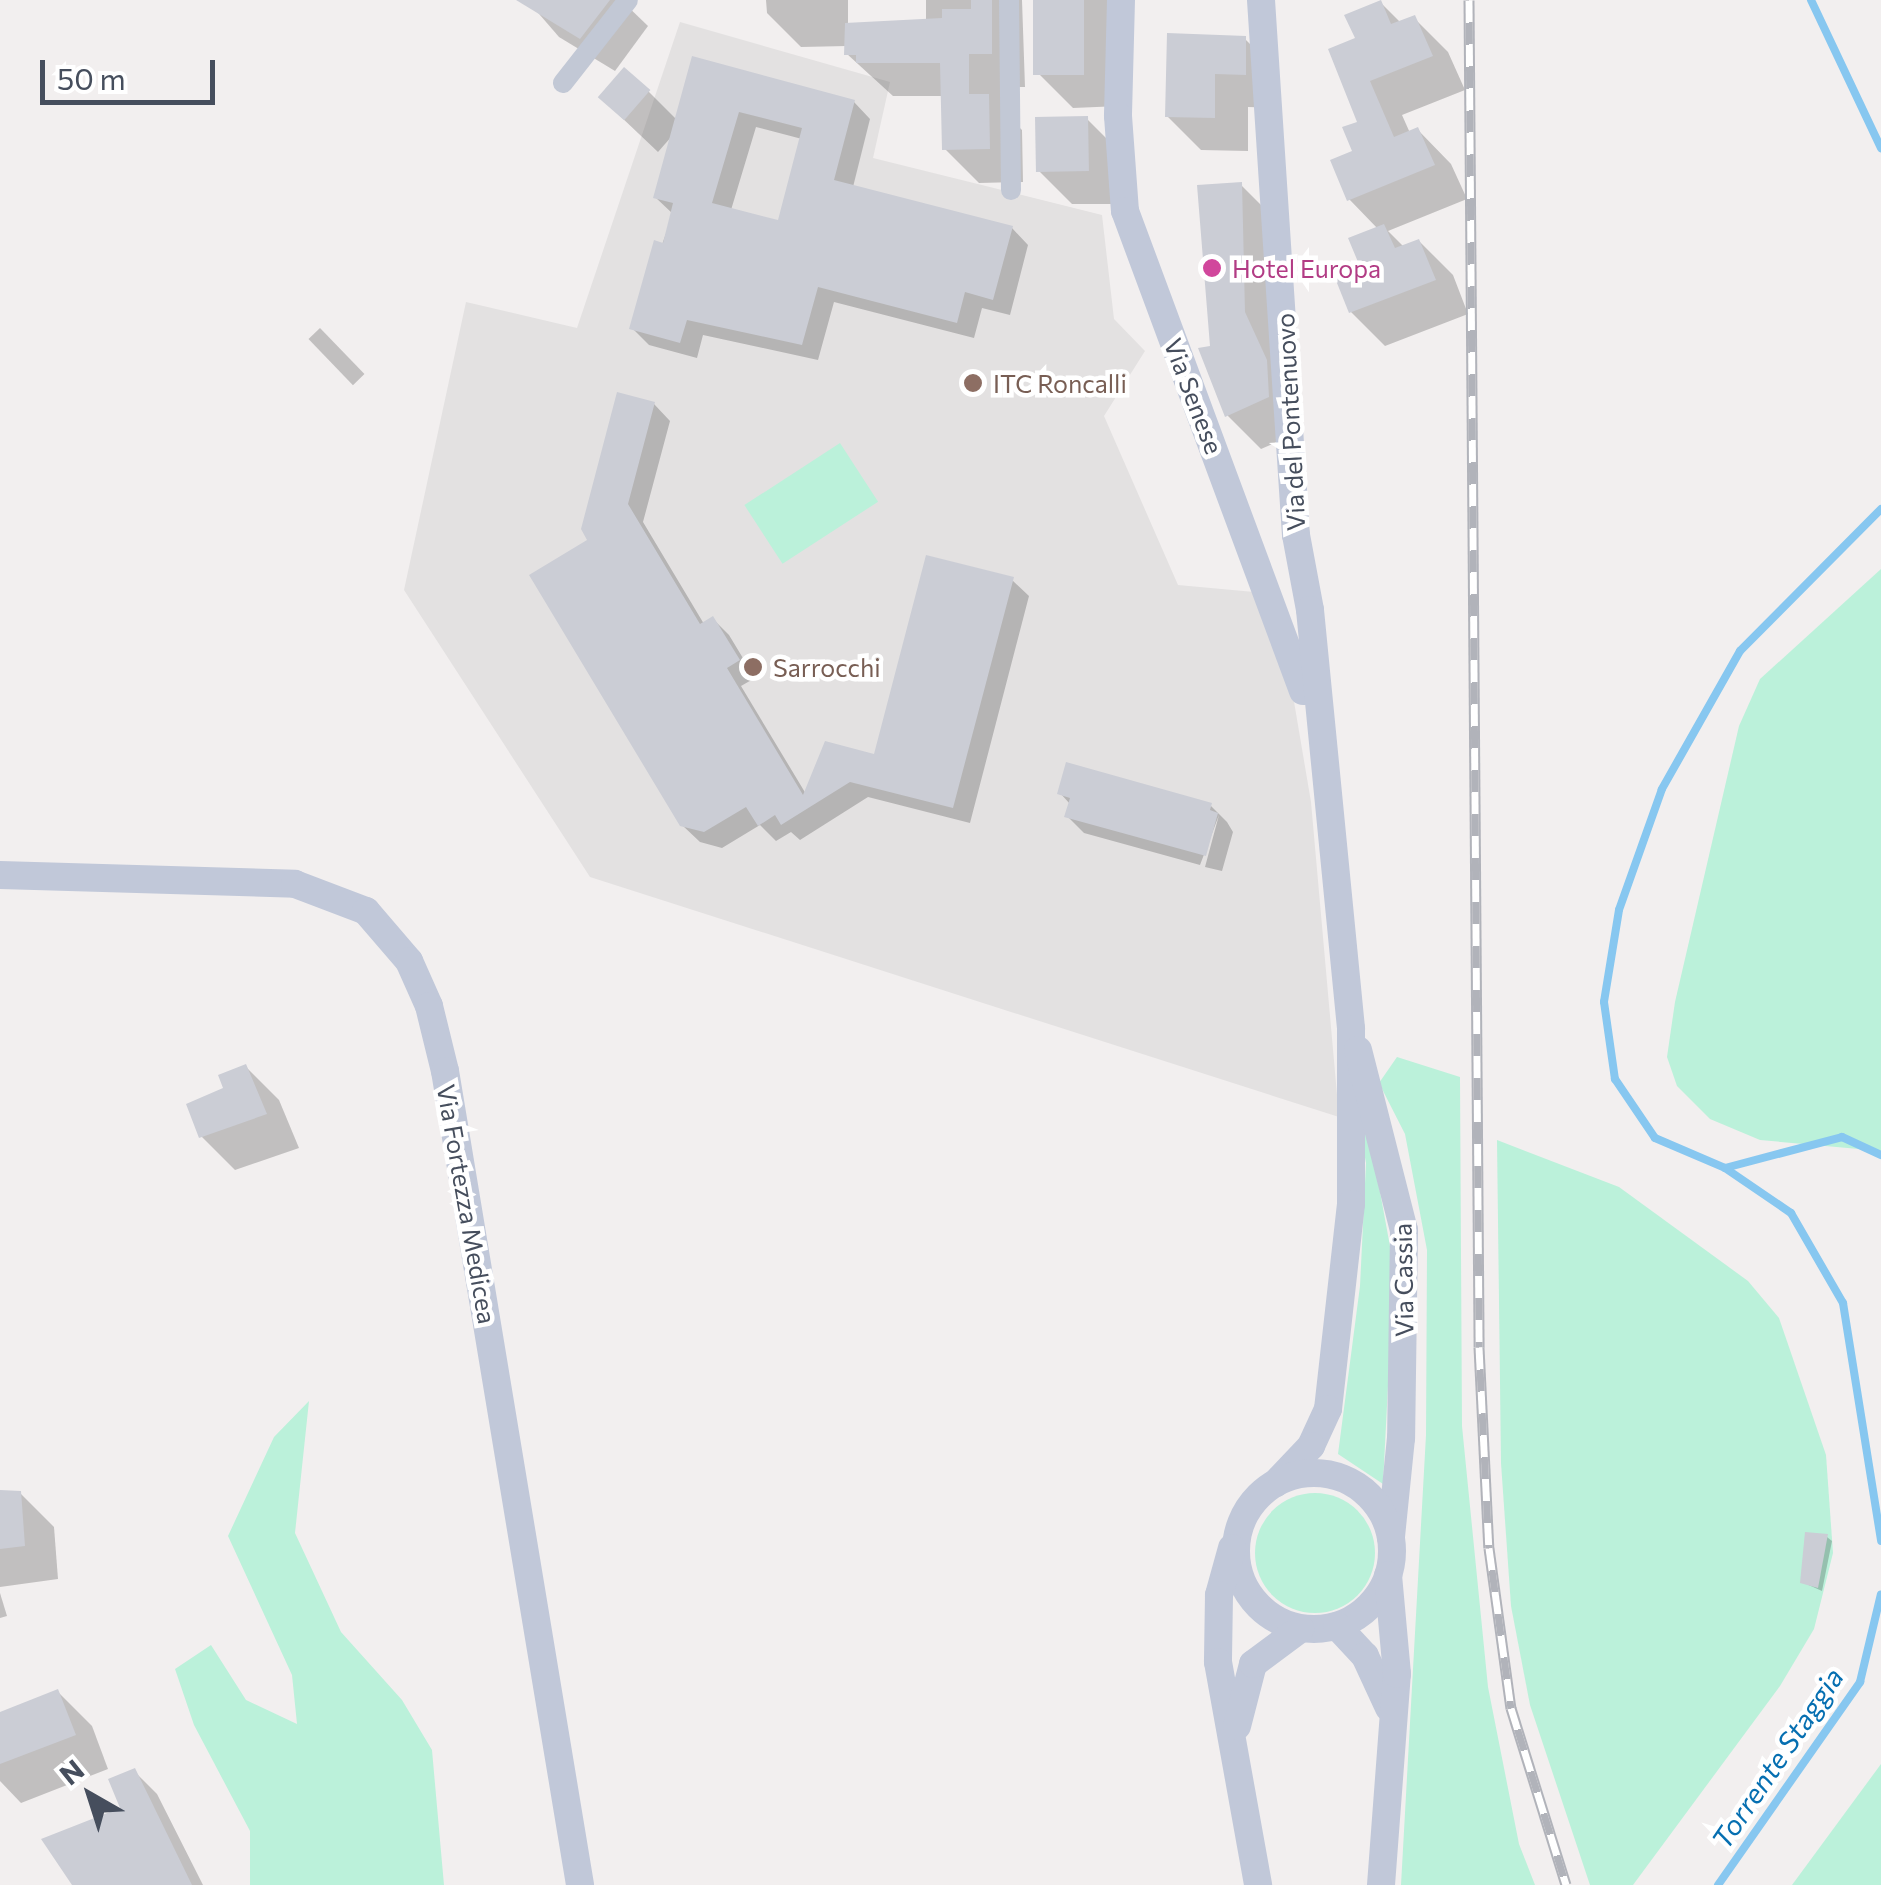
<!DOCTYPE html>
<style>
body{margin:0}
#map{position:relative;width:1881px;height:1885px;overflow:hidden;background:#f2efef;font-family:Commissioner,sans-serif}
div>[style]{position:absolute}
.education>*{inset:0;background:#e3e1e1}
.green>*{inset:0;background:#bbf1da;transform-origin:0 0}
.round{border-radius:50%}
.shadow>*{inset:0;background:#0003;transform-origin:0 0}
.stream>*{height:8px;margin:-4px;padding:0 4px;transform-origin:4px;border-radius:4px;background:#87c7f0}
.building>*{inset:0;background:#cbcdd5;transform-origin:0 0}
.minor>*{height:20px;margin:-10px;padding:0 10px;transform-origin:10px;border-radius:10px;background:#c2c8d5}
.secondary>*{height:28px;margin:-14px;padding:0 14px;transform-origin:14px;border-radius:14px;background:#c1c8d9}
.secondary>.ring{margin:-14px;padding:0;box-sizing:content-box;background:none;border:28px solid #c1c8d9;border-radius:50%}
.rail>*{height:11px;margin-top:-5.5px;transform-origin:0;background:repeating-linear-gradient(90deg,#fff 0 22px,#b1b3ba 0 44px);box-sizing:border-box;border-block:2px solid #b1b3ba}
.dots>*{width:28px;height:28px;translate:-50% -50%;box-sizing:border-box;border:5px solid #fff;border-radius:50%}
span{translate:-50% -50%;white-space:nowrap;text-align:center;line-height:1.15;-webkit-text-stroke:9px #fff;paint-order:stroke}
.hotel-label{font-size:25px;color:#b23c85}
.left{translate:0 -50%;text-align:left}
.education-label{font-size:25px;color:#785e54}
.street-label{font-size:25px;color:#464e5d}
.water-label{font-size:28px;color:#066fb1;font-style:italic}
.north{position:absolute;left:40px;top:1745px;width:100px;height:100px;-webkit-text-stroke:8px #fff;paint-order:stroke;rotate:321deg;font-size:28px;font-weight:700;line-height:40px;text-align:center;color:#464e5d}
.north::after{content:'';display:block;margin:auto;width:35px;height:45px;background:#464e5d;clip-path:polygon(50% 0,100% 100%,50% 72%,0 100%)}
.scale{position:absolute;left:40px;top:60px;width:175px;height:45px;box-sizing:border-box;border:5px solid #464e5d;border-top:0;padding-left:12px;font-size:30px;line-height:35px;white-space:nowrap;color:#464e5d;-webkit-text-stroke:8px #fff;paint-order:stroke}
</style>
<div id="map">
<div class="education">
<i style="clip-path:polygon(680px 22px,890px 82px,873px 158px,1102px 215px,1114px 319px,1145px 351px,1104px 416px,1178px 585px,1265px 593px,1289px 672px,1311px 802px,1339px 1117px,590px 877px,404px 590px,466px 302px,577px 328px)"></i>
</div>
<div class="green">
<i style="left:840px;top:443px;width:70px;height:114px;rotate:57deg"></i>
<i style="clip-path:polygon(1881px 569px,1881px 1151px,1760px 1140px,1710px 1119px,1677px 1086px,1667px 1057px,1675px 1002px,1739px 726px,1760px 679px)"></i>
<i style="clip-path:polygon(1397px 1057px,1460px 1077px,1462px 1426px,1488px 1687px,1519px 1844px,1535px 1885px,1401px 1885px,1426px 1435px,1427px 1250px,1405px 1134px,1379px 1083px)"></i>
<i style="clip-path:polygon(1369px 1132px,1394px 1268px,1383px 1484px,1338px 1454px,1360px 1286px,1366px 1163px,1361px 1136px)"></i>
<i style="clip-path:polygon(1497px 1140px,1619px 1187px,1748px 1281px,1779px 1318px,1826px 1455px,1833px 1553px,1814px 1629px,1780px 1686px,1633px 1885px,1590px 1885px,1530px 1705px,1511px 1606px,1501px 1463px)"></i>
<i style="clip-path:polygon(309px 1401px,295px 1533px,341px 1632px,402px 1700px,432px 1750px,444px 1885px,250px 1885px,250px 1831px,194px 1725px,175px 1669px,211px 1645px,246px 1700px,297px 1724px,292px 1675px,228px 1536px,274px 1437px)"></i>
<i class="round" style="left:1255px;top:1493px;width:120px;height:120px"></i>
<i style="clip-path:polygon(1881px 1764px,1881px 1885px,1792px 1885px)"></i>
</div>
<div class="shadow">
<i style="clip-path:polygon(527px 0,621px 0,648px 26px,615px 71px,559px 37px)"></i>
<i style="clip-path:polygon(766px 0,848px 0,848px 25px,926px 20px,926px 0,1022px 0,1025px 87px,1002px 87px,1002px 110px,1022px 130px,1023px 182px,979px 183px,945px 149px,943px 96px,893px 96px,847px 54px,847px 46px,801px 47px,767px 13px)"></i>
<i style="clip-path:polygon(1036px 0,1112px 0,1120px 106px,1073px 108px,1039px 74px)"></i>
<i style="clip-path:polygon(1380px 2px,1401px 23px,1414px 18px,1448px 52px,1465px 90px,1402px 115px,1410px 133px,1418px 130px,1451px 164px,1467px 199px,1388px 231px,1404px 247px,1419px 241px,1453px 275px,1468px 314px,1385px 346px,1351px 312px,1361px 264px,1378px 229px,1349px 199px,1360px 123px,1359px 39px)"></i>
<i style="clip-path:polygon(1245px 39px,1279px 73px,1279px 108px,1248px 107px,1248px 151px,1201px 150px,1167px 116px)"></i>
<i style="clip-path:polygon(evenodd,694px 59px,854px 102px,870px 119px,853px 187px,1012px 228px,1028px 245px,1010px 315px,982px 308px,974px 338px,834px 302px,818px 360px,703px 335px,697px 358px,649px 345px,632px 328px,673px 214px,655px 197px,672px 136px,658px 152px,600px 97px,648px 91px,677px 120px,694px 59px,756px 127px,802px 139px,780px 223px,731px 210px,756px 127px)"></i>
<i style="clip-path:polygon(1087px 119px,1121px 153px,1122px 204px,1072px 204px,1038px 170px)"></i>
<i style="clip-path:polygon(1241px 185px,1275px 219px,1302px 431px,1261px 449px,1228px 416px,1213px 348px)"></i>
<i style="left:320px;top:328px;width:64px;height:16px;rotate:46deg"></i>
<i style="clip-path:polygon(654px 404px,670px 421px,643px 522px,704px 624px,713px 619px,729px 635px,755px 678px,741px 686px,806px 794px,876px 757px,1012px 580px,1029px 596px,970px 823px,868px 797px,800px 840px,791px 832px,776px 841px,760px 825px,722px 848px,700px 842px,682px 825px,590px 541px)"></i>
<i style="clip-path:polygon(1060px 793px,1210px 805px,1227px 822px,1233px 832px,1222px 871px,1205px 867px,1219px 815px,1200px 865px,1084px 833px,1067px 816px,1070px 804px)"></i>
<i style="clip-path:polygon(245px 1066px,279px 1100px,299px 1148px,235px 1170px,201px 1136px)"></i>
<i style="clip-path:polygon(0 1493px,20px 1493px,54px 1527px,58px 1579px,0 1587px)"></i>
<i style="clip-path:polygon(1827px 1537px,1832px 1541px,1822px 1591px,1802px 1582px)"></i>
<i style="clip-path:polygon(0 1593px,7px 1616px,0 1618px)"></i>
<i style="clip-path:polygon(58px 1692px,92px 1726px,108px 1769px,21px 1803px,0 1781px,0 1715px)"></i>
<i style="clip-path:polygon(134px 1771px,157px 1794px,203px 1885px,75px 1885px,123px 1809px)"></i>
</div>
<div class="stream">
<i style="left:1811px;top:0;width:164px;rotate:64.7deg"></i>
<i style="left:1881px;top:509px;width:200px;rotate:134.8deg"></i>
<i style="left:1740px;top:651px;width:159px;rotate:119.5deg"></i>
<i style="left:1662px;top:789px;width:128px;rotate:109.6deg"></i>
<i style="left:1619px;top:910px;width:93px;rotate:99.3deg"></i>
<i style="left:1604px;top:1002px;width:78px;rotate:81.9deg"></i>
<i style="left:1615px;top:1079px;width:71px;rotate:55.9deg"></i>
<i style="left:1655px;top:1138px;width:76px;rotate:23.2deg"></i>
<i style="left:1725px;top:1168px;width:80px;rotate:34.3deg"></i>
<i style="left:1791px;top:1213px;width:104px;rotate:60deg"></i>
<i style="left:1843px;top:1303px;width:241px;rotate:80.9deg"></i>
<i style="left:1725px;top:1168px;width:121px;rotate:-14.8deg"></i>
<i style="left:1842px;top:1137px;width:43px;rotate:24.8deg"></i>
<i style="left:1718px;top:1885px;width:248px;rotate:-55deg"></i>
<i style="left:1860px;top:1682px;width:90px;rotate:-76.6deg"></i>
</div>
<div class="building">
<i style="clip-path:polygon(516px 0,610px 0,580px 39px)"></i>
<i style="clip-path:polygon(971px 0,992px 0,992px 54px,969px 54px,969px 94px,989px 94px,990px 149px,942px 150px,940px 63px,856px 63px,856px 55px,844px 55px,845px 23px,942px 18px,942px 9px,971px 9px)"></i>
<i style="left:1033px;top:0;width:51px;height:75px"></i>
<i style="clip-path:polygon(1381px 0,1391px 24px,1415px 15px,1433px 56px,1370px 81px,1394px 137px,1418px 127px,1435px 165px,1347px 201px,1330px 160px,1352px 151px,1342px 127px,1357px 122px,1328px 49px,1355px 38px,1344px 15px)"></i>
<i style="clip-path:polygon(1167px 33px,1246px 36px,1246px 75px,1215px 74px,1215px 118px,1165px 117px)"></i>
<i style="clip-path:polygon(evenodd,692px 56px,855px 100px,834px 180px,1013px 226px,993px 300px,965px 292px,957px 323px,818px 287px,802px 345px,687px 320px,680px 343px,629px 329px,654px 240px,663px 243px,673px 203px,653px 198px,692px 56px,739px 112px,802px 128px,778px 220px,712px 203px,739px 112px)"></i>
<i style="left:624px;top:67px;width:35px;height:40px;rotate:41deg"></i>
<i style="left:1088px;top:116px;width:55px;height:53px;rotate:89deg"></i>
<i style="clip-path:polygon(1242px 182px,1245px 312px,1267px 360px,1269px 397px,1225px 417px,1198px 348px,1210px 346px,1197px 185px)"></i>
<i style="clip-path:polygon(1384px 224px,1395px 248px,1419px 239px,1436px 280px,1349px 313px,1333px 273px,1358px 262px,1348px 238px)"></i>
<i style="clip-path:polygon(617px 392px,655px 402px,628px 504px,700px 624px,713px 616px,740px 660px,727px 668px,803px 795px,825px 741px,874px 754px,926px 555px,1014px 577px,953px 808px,850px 782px,781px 825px,775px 815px,758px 826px,746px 807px,704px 832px,680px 826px,529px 575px,587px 540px,581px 529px)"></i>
<i style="clip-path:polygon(1066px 762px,1212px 803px,1210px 810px,1218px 813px,1206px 856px,1064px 817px,1070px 798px,1057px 794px)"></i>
<i style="clip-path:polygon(246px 1064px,267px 1114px,199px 1138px,186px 1104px,223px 1088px,218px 1075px)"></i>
<i style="clip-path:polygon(0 1490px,21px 1491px,25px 1546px,0 1549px)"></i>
<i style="clip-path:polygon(1805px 1532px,1828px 1534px,1818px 1588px,1800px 1583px)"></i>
<i style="clip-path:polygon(58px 1689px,76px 1735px,0 1764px,0 1712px)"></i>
<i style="clip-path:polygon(135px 1768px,192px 1885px,72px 1885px,41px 1839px,120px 1808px,108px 1779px)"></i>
</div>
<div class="minor">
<i style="left:1009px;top:0;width:190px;rotate:89.4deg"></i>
<i style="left:563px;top:83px;width:105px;rotate:-51.9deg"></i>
</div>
<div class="secondary">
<i style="left:1121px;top:0;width:116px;rotate:91.5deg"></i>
<i style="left:1118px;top:116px;width:95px;rotate:85.8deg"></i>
<i style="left:1125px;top:211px;width:512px;rotate:69.65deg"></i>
<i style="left:1261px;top:0;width:536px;rotate:86.26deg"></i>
<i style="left:1296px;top:535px;width:76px;rotate:79.4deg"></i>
<i style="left:1310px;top:610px;width:421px;rotate:84.4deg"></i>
<i style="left:1351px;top:1029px;width:175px;rotate:90deg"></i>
<i style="left:1351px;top:1204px;width:206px;rotate:96.4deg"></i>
<i style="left:1328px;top:1409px;width:41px;rotate:114.7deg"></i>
<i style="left:1311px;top:1446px;width:51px;rotate:133.4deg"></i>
<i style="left:0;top:875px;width:295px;rotate:1.7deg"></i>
<i style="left:295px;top:884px;width:76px;rotate:20.8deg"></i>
<i style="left:366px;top:911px;width:66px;rotate:49.3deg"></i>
<i style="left:409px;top:961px;width:49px;rotate:66deg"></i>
<i style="left:429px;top:1006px;width:67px;rotate:76.2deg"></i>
<i style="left:445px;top:1071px;width:825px;rotate:80.58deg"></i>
<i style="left:1358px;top:1050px;width:186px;rotate:75.7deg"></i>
<i style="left:1404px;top:1230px;width:208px;rotate:90.8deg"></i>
<i style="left:1401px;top:1438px;width:100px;rotate:95.8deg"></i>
<i class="ring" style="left:1236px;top:1473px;width:128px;height:128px"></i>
<i style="left:1232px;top:1548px;width:49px;rotate:105.5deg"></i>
<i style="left:1219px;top:1595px;width:67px;rotate:90.9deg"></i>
<i style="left:1218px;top:1662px;width:227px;rotate:79.8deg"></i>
<i style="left:1337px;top:1626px;width:41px;rotate:47deg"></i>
<i style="left:1365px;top:1656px;width:57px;rotate:65.2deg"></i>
<i style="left:1237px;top:1726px;width:64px;rotate:-75.5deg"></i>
<i style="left:1253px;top:1664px;width:59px;rotate:-36.7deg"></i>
<i style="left:1381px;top:1885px;width:212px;rotate:-85.7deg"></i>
<i style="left:1397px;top:1674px;width:99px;rotate:-95.2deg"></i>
</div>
<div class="rail">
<i style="left:1469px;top:0;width:1347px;rotate:89.57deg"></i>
<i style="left:1479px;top:1347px;width:201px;rotate:87.2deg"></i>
<i style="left:1489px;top:1548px;width:162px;rotate:82.2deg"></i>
<i style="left:1511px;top:1708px;width:185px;rotate:72.7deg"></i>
</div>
<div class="dots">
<i style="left:1212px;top:268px;background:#d1479c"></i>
<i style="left:973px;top:383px;background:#8d6e63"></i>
<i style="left:753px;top:667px;background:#8d6e63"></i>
</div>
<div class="hotel-label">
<span class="left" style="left:1232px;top:268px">Hotel Europa</span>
</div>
<div class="education-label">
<span class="left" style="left:993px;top:383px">ITC Roncalli</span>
<span class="left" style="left:773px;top:667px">Sarrocchi</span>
</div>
<div class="street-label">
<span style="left:1194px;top:396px;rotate:69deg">Via Senese</span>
<span style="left:1290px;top:422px;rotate:-93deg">Via del Pontenuovo</span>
<span style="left:467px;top:1204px;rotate:80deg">Via Fortezza Medicea</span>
<span style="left:1403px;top:1280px;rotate:-91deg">Via Cassia</span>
</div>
<div class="water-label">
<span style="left:1777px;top:1758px;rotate:-56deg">Torrente Staggia</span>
</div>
<div class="north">N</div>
<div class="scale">50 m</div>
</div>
